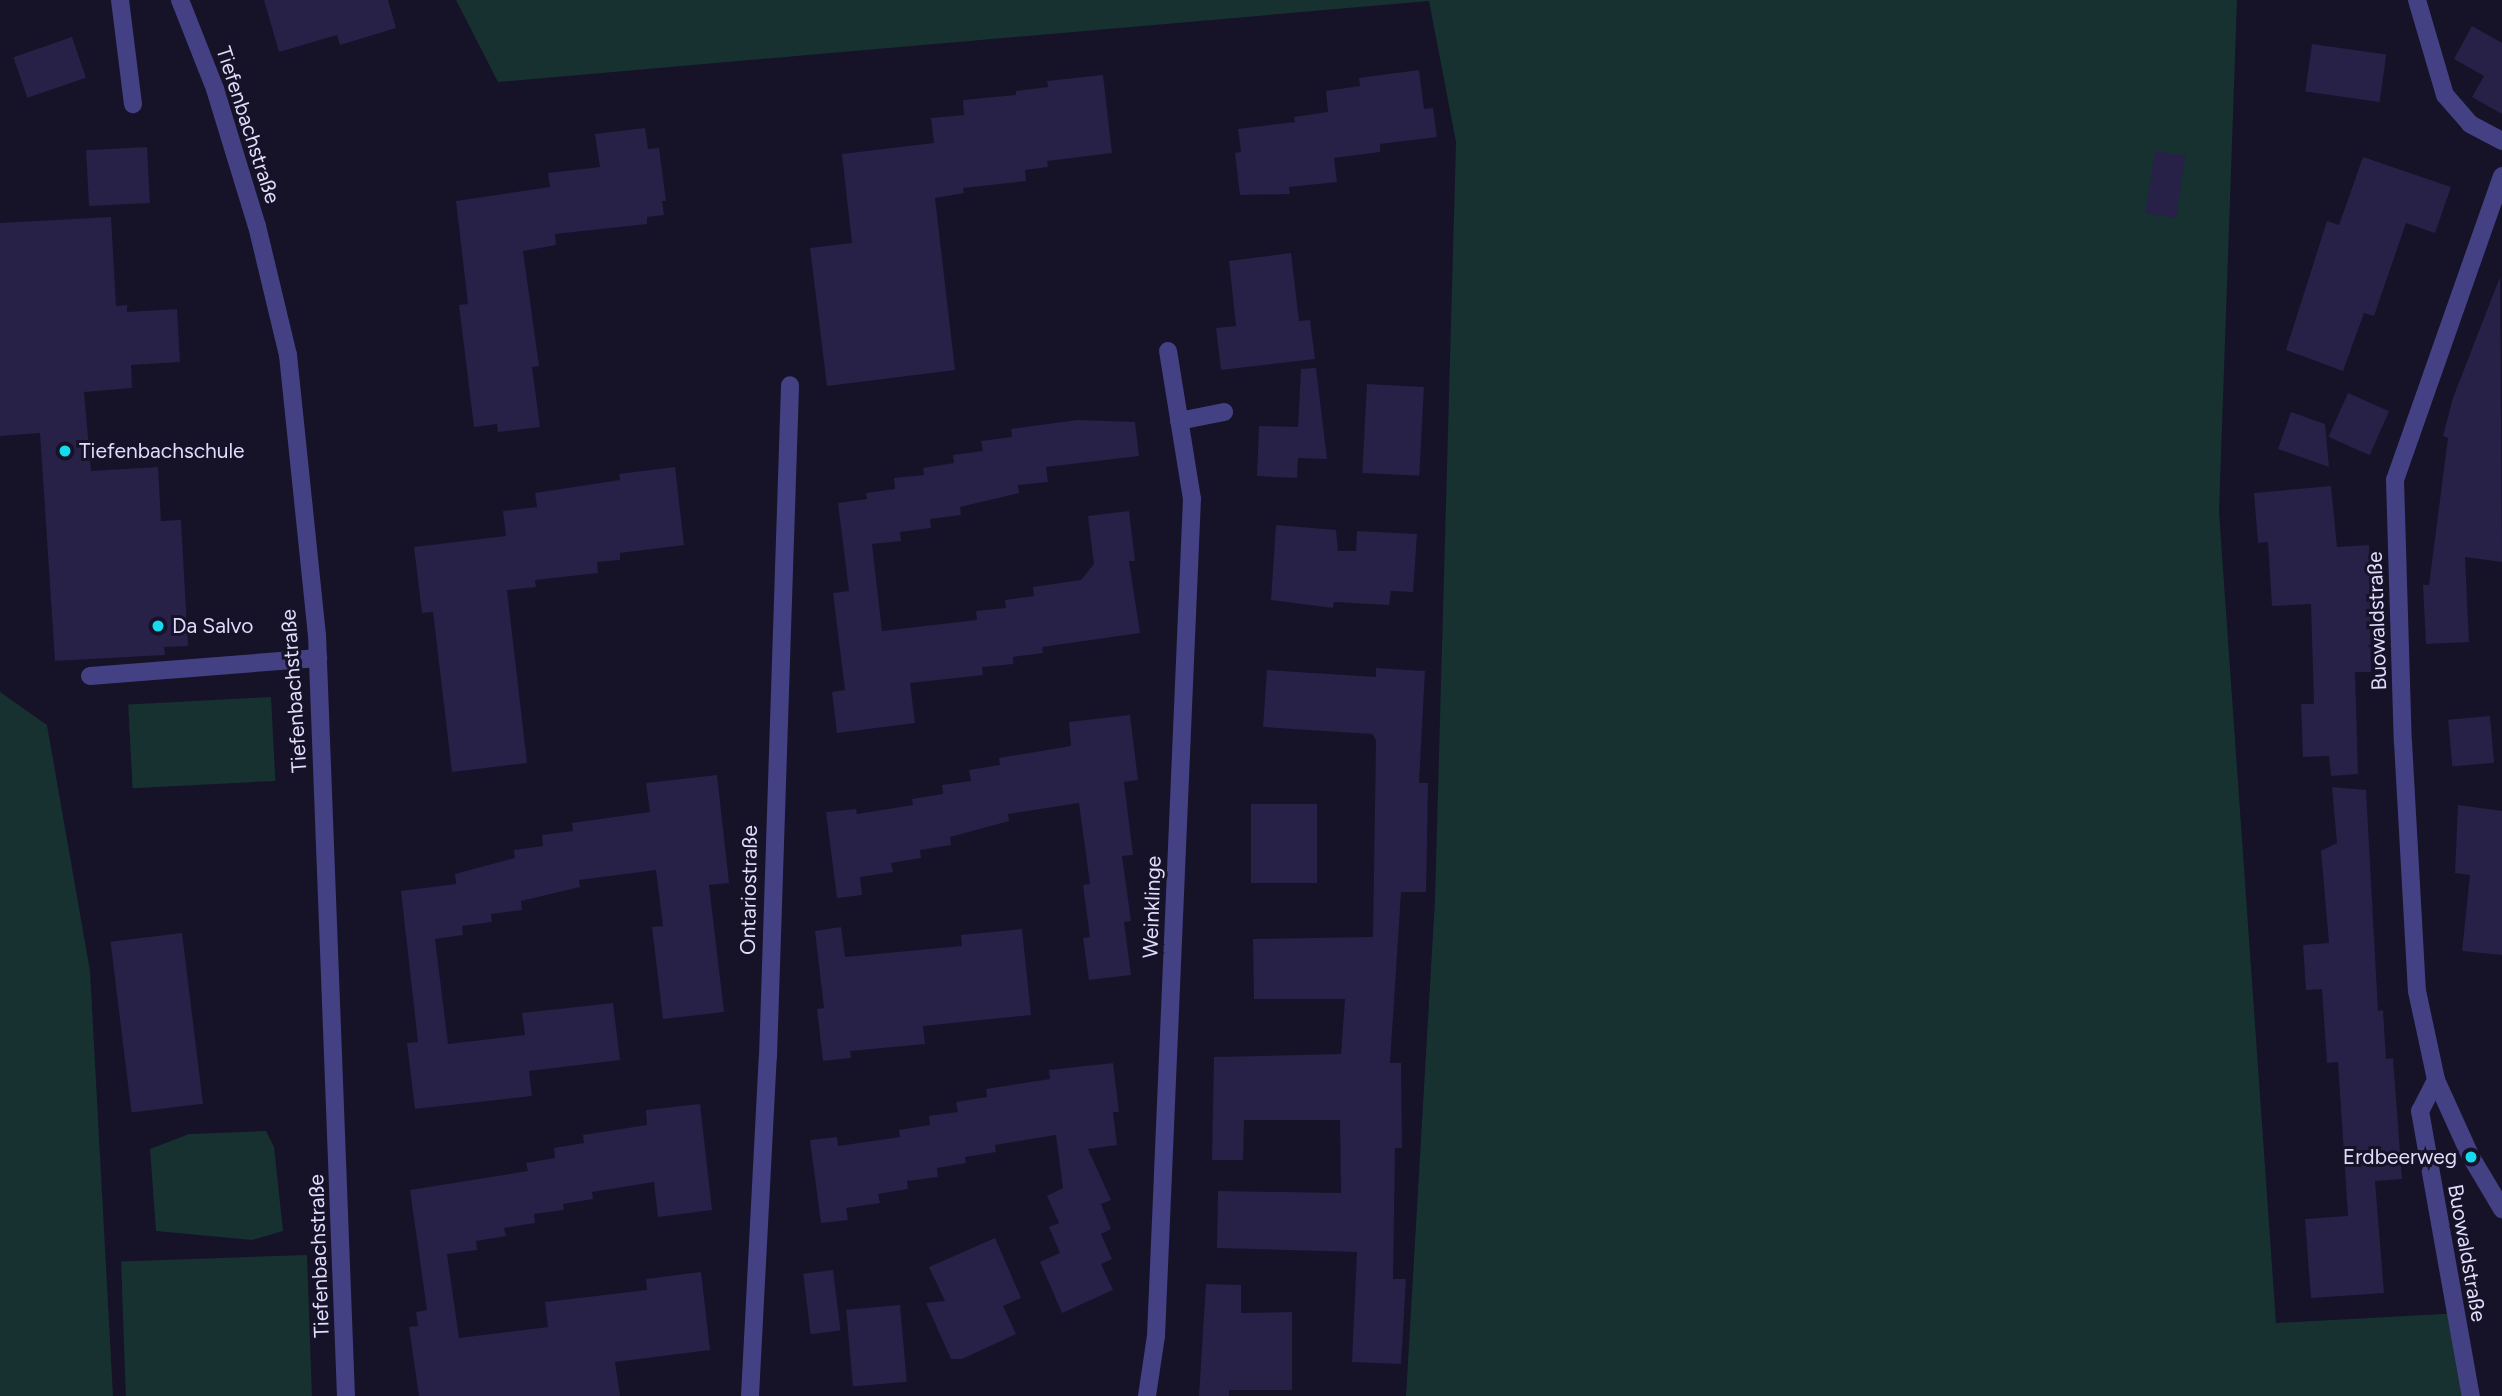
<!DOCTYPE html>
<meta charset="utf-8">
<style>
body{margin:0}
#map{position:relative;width:2502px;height:1396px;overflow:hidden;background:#161228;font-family:Figtree,sans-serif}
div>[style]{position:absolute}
.green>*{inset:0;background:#163130;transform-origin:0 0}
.building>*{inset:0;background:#272047;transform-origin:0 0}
.minor>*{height:18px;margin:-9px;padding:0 9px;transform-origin:9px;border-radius:9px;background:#434183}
.dots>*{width:19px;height:19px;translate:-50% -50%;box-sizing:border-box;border:4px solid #161228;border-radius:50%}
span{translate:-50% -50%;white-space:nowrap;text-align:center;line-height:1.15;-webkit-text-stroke:6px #161228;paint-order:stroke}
.street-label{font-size:21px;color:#dfdcfc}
.poi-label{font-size:21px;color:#dfdcfc}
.left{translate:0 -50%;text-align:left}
.right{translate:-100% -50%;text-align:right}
</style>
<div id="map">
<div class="green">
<i style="clip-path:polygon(456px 0,2237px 0,2219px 512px,2276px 1323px,2461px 1313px,2478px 1396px,1406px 1396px,1435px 899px,1456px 142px,1429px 1px,498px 82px)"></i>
<i style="clip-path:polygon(0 692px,47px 725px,90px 971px,113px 1396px,0 1396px)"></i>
<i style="left:271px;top:697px;width:84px;height:143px;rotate:87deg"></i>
<i style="clip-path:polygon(266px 1131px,274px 1147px,283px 1231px,252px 1240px,156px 1231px,150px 1149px,189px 1134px)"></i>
<i style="left:307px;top:1255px;width:141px;height:186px;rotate:88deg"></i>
</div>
<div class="building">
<i style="clip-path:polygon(264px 0,388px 0,396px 28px,340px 45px,337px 35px,279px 52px)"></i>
<i style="clip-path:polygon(2472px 26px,2502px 43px,2502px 114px,2472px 97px,2484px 76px,2454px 59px)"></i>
<i style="left:72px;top:37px;width:43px;height:62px;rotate:71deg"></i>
<i style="left:2312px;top:44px;width:75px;height:48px;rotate:8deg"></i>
<i style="clip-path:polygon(1419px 70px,1424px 109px,1433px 108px,1437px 137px,1380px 144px,1380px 152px,1334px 158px,1337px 182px,1289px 187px,1290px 194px,1240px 195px,1235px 153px,1241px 152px,1238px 129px,1295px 122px,1294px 117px,1328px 112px,1326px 91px,1360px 86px,1359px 78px)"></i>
<i style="clip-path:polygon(1103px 75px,1112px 153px,1047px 161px,1048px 167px,1025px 170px,1026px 181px,963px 188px,964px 193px,935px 198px,955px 370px,827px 386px,810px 248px,852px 243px,842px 154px,934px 143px,931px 118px,964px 115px,963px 100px,1016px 95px,1016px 91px,1048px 87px,1047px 81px)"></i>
<i style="clip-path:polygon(645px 128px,648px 149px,659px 148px,666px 201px,662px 201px,664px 215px,647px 217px,647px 224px,555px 234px,556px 245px,523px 251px,539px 366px,532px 367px,540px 427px,498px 432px,497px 424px,474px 427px,459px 305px,468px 304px,456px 201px,550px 187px,548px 173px,600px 167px,595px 134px)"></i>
<i style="left:147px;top:147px;width:56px;height:61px;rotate:87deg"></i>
<i style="left:2155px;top:151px;width:31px;height:63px;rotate:9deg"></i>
<i style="clip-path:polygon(2363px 157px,2451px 187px,2435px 233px,2406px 223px,2374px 316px,2364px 313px,2343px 371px,2286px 350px,2327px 221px,2339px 225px)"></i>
<i style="clip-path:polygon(111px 217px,116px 306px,127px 305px,127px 312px,177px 309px,180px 362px,131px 365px,132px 388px,84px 392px,91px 471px,158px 467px,161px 521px,181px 520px,188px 646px,164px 647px,165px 655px,55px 661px,40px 433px,0 436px,0 223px)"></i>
<i style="clip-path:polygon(1291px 253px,1299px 321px,1310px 320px,1315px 359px,1221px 370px,1216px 328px,1236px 326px,1229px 261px)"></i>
<i style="clip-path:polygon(2500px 277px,2502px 562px,2465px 557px,2469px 642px,2426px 644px,2423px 585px,2429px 585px,2448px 438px,2443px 436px,2453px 398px)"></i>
<i style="clip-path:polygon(1316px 368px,1327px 459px,1298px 458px,1297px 478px,1257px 476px,1259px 426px,1298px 427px,1301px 369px)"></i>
<i style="left:1367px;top:384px;width:57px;height:89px;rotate:3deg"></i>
<i style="left:2348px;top:393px;width:45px;height:48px;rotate:24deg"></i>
<i style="clip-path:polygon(2291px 412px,2325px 424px,2329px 467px,2278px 449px)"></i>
<i style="clip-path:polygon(1078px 420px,1135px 422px,1139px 456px,1046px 467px,1048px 482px,1018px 485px,1019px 493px,960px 507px,961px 515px,930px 519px,931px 528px,900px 532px,901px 541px,872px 544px,882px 631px,977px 620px,976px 611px,1006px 608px,1005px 600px,1034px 596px,1033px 587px,1081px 580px,1094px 564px,1088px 516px,1129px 511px,1135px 561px,1129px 561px,1140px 633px,1042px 647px,1043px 653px,1013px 657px,1013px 664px,982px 667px,983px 675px,910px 683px,915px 723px,837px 733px,832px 692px,845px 690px,833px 593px,849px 591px,838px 503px,867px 499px,866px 493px,895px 489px,894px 478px,924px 475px,923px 468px,954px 463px,953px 455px,983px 451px,981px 441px,1012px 437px,1011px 429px)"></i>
<i style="clip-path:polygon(675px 467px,684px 545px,620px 553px,620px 560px,597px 562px,598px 573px,535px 580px,536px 587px,507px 590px,527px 763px,452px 772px,433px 612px,422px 613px,414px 547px,506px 536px,503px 511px,537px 507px,535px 493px,620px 480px,619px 474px)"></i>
<i style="clip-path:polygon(2331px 486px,2337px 547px,2369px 545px,2371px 672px,2355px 672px,2358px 774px,2331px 776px,2329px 756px,2303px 757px,2301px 704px,2314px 704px,2311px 604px,2272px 606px,2268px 542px,2258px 543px,2254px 493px)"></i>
<i style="clip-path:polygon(1276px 525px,1336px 530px,1338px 551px,1356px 551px,1357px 531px,1417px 534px,1413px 592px,1391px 591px,1389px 605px,1334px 602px,1333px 608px,1271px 600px)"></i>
<i style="clip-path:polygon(1376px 668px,1425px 671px,1419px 783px,1428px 783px,1426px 892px,1401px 892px,1390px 1063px,1401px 1063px,1402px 1148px,1395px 1148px,1393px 1279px,1406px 1279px,1401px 1364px,1352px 1362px,1357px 1252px,1217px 1248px,1218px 1191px,1341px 1193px,1340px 1120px,1244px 1120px,1243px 1160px,1212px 1160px,1214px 1057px,1341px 1054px,1345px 999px,1254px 999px,1253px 939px,1373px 937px,1376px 740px,1372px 734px,1263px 727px,1267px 670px,1376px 677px)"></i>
<i style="clip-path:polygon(1130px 715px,1138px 780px,1124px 782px,1133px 855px,1122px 856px,1131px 921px,1124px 922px,1131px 975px,1089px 980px,1083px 938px,1090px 937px,1083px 885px,1090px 884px,1079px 803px,1008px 814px,1009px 821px,950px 837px,951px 845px,920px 850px,921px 858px,891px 863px,893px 872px,860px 877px,862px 895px,837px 898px,826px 812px,856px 809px,857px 814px,913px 805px,912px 799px,943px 794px,942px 785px,971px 781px,969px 770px,1000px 765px,999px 758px,1071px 746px,1069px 722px)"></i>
<i style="left:2490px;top:716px;width:47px;height:42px;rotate:85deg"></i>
<i style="clip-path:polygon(717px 775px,729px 883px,709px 885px,724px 1012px,663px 1019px,652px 927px,663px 926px,656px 870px,579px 880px,580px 887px,521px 901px,522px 910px,491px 914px,492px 922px,462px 926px,463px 935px,435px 939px,448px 1044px,525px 1035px,522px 1013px,613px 1003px,620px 1060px,529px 1071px,532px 1096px,415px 1109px,407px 1043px,418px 1042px,401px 891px,456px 884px,455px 874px,515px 858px,514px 850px,543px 846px,542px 835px,573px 831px,572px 823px,650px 812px,646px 783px)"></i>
<i style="clip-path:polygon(2332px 787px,2366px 790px,2378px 1011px,2383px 1010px,2386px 1059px,2393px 1058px,2402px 1179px,2375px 1181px,2384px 1293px,2311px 1298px,2305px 1219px,2348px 1216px,2338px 1062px,2327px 1063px,2322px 989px,2306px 990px,2303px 945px,2329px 943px,2321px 851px,2337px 843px)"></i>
<i style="left:1251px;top:804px;width:66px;height:79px"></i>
<i style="clip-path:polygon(2458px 805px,2502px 811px,2502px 955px,2462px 951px,2470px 875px,2455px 873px)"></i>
<i style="clip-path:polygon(841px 927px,845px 957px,962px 946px,961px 935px,1022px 929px,1031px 1015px,923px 1026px,925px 1044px,850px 1051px,851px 1058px,823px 1061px,817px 1009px,824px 1008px,815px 931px)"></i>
<i style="left:182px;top:933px;width:172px;height:72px;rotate:83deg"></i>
<i style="clip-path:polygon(1113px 1063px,1119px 1112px,1113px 1112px,1117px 1145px,1088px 1149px,1111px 1200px,1101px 1204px,1111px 1229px,1101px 1234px,1112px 1259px,1101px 1264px,1113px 1290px,1062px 1313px,1040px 1262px,1060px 1253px,1049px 1227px,1059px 1223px,1047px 1196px,1063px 1188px,1056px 1135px,995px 1145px,996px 1152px,965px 1157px,966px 1163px,937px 1168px,938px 1177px,907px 1181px,908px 1189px,878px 1194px,880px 1203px,846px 1208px,848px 1220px,821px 1223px,810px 1140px,837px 1137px,838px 1146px,900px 1137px,899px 1130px,930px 1125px,929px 1116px,958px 1112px,956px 1102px,987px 1097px,986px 1089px,1050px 1079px,1049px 1070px)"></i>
<i style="clip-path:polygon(700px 1104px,712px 1210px,658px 1217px,654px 1182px,592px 1192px,593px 1199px,563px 1204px,564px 1210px,534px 1214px,535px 1223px,504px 1228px,506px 1236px,476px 1241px,477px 1250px,447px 1254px,459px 1338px,548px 1327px,545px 1302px,647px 1290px,646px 1279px,701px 1272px,710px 1350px,615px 1362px,620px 1396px,419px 1396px,409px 1327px,418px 1326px,416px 1312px,427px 1310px,410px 1190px,528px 1171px,526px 1163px,555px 1158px,554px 1148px,584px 1143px,583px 1135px,647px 1125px,646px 1110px)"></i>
<i style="clip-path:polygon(995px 1238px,1021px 1298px,1003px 1306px,1016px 1334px,962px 1359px,951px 1359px,926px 1303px,945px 1301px,929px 1267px)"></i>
<i style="left:833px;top:1270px;width:61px;height:30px;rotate:83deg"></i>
<i style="clip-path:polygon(1206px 1284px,1241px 1285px,1241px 1313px,1292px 1312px,1292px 1390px,1229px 1390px,1229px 1396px,1199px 1396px)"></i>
<i style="left:900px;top:1305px;width:77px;height:54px;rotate:85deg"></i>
</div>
<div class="minor">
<i style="left:120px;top:0;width:105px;rotate:82.9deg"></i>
<i style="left:180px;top:0;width:96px;rotate:68.5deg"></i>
<i style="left:215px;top:89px;width:143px;rotate:73deg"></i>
<i style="left:257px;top:226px;width:133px;rotate:76.5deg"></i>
<i style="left:288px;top:355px;width:281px;rotate:84.1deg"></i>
<i style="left:317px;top:635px;width:762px;rotate:87.82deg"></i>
<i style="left:2417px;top:0;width:99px;rotate:73.6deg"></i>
<i style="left:2445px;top:95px;width:38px;rotate:49deg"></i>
<i style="left:2470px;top:124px;width:36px;rotate:28deg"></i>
<i style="left:2502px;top:176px;width:322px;rotate:109.4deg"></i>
<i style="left:2395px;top:480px;width:262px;rotate:88.3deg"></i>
<i style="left:2403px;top:742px;width:249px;rotate:86.8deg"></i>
<i style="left:2417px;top:991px;width:91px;rotate:77.9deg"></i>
<i style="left:2436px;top:1080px;width:85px;rotate:65.6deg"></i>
<i style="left:2471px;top:1157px;width:61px;rotate:59.2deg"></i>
<i style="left:1179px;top:421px;width:46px;rotate:-11.3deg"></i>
<i style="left:90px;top:676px;width:229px;rotate:-4.5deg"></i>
<i style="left:2436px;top:1080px;width:35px;rotate:117deg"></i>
<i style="left:2420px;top:1111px;width:290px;rotate:79.9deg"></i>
<i style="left:750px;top:1396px;width:339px;rotate:-87deg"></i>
<i style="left:768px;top:1057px;width:672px;rotate:-88.12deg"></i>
<i style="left:1147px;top:1396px;width:61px;rotate:-81.5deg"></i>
<i style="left:1156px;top:1336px;width:838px;rotate:-87.54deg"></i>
<i style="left:1192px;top:499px;width:150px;rotate:-99.2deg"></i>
</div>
<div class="dots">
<i style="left:65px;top:451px;background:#16daee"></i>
<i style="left:158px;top:626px;background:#16daee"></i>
<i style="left:2471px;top:1157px;background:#16daee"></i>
</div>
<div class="street-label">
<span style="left:248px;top:125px;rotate:72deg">Tiefenbachstraße</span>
<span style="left:2377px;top:621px;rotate:-92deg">Buowaldstraße</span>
<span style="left:294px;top:691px;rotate:-94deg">Tiefenbachstraße</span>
<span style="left:749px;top:890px;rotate:-89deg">Ontariostraße</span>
<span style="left:1152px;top:907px;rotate:-88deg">Weinklinge</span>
<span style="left:2467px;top:1253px;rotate:80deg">Buowaldstraße</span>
<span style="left:319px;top:1256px;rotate:-92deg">Tiefenbachstraße</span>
</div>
<div class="poi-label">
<span class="left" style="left:79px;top:451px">Tiefenbachschule</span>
<span class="left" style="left:172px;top:626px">Da Salvo</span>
<span class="right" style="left:2457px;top:1157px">Erdbeerweg</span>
</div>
</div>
